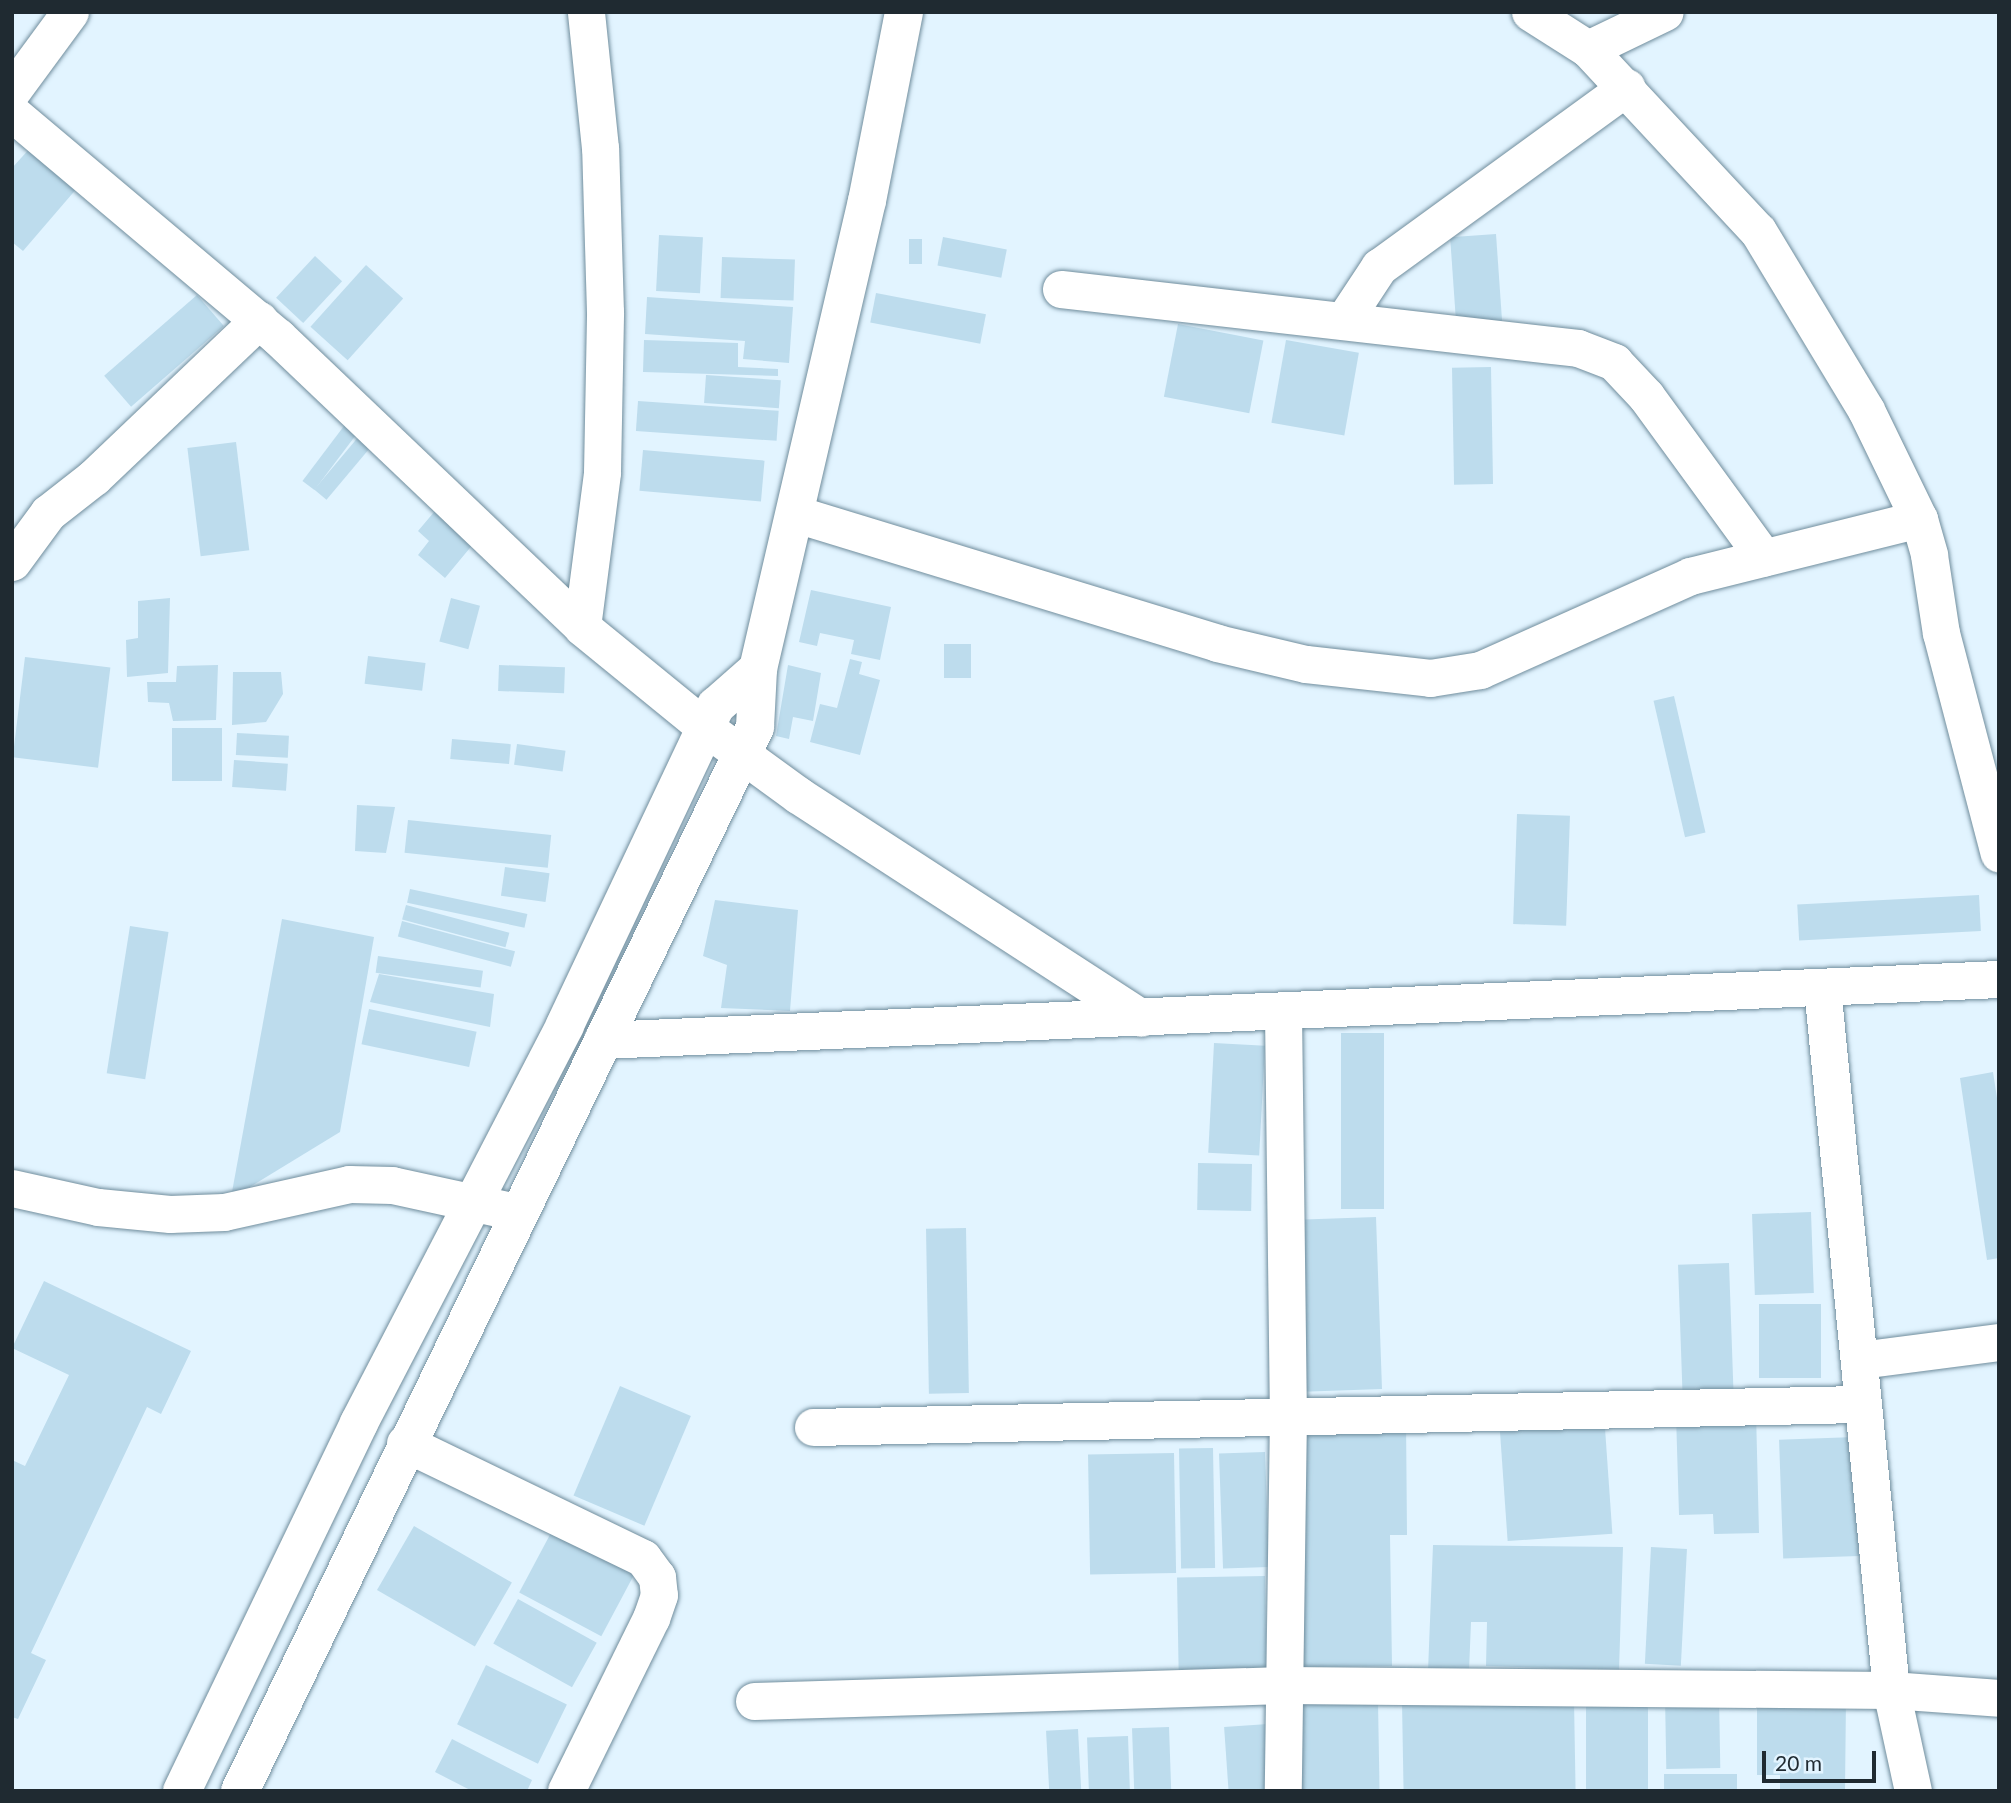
<!DOCTYPE html>
<style>
body{margin:0}
#map{position:relative;width:2011px;height:1803px;overflow:hidden;background:#e2f4ff;font-family:Lato,sans-serif}
div>[style]{position:absolute}
.building>*{inset:0;background:#bddced;transform-origin:0 0}
.roads{filter:drop-shadow(0 0 2px #708d9d) drop-shadow(0 0 2px #708d9d)}
.minor>*{height:37px;margin:-18.5px;padding:0 18.5px;transform-origin:18.5px;border-radius:18.5px;background:#fff}
.primary>*{height:38px;margin:-19px;padding:0 19px;transform-origin:19px;border-radius:19px;background:#fff}
span{translate:-50% -50%;white-space:nowrap;text-align:center;line-height:1.15;-webkit-text-stroke:5px #e2f4ff;paint-order:stroke}
.frame{position:absolute;inset:0;border:14px solid #1f2a31;pointer-events:none}
.scale{position:absolute;left:1762px;top:1751px;width:114px;height:32px;box-sizing:border-box;border:4px solid #1f2a31;border-top:0;padding-left:9px;font-size:21px;line-height:24px;white-space:nowrap;color:#1f2a31;-webkit-text-stroke:5px #e2f4ff;paint-order:stroke}
</style>
<div id="map">
<div class="building">
<i style="clip-path:polygon(31px 147px,78px 187px,23px 251px,12px 242px,12px 168px)"></i>
<i style="left:1496px;top:234px;width:89px;height:46px;rotate:86deg"></i>
<i style="left:659px;top:235px;width:44px;height:56px;rotate:3deg"></i>
<i style="left:943px;top:237px;width:65px;height:29px;rotate:11deg"></i>
<i style="left:922px;top:239px;width:25px;height:13px;rotate:90deg"></i>
<i style="left:315px;top:256px;width:37px;height:57px;rotate:43deg"></i>
<i style="left:722px;top:257px;width:73px;height:41px;rotate:2deg"></i>
<i style="left:366px;top:265px;width:50px;height:83px;rotate:42deg"></i>
<i style="left:876px;top:293px;width:112px;height:30px;rotate:11deg"></i>
<i style="left:197px;top:295px;width:41px;height:123px;rotate:49deg"></i>
<i style="clip-path:polygon(647px 297px,793px 307px,789px 363px,743px 359px,745px 341px,645px 334px)"></i>
<i style="left:1178px;top:324px;width:87px;height:74px;rotate:11deg"></i>
<i style="clip-path:polygon(644px 340px,738px 343px,738px 367px,778px 369px,778px 376px,643px 372px)"></i>
<i style="left:1286px;top:340px;width:74px;height:84px;rotate:10deg"></i>
<i style="left:1491px;top:367px;width:117px;height:39px;rotate:89deg"></i>
<i style="left:706px;top:375px;width:75px;height:28px;rotate:4deg"></i>
<i style="left:638px;top:401px;width:141px;height:30px;rotate:4deg"></i>
<i style="left:350px;top:418px;width:15px;height:79px;rotate:37deg"></i>
<i style="left:365px;top:429px;width:16px;height:79px;rotate:40deg"></i>
<i style="left:236px;top:442px;width:109px;height:49px;rotate:83deg"></i>
<i style="left:643px;top:450px;width:122px;height:41px;rotate:5deg"></i>
<i style="clip-path:polygon(440px 505px,479px 537px,445px 578px,418px 555px,429px 541px,418px 531px)"></i>
<i style="clip-path:polygon(811px 590px,891px 607px,880px 660px,851px 654px,854px 640px,820px 633px,817px 646px,799px 642px)"></i>
<i style="clip-path:polygon(170px 598px,168px 673px,127px 677px,126px 640px,138px 638px,138px 601px)"></i>
<i style="left:451px;top:598px;width:30px;height:45px;rotate:15deg"></i>
<i style="left:944px;top:644px;width:27px;height:34px"></i>
<i style="left:368px;top:656px;width:58px;height:28px;rotate:7deg"></i>
<i style="left:25px;top:657px;width:86px;height:101px;rotate:7deg"></i>
<i style="clip-path:polygon(850px 659px,862px 662px,859px 674px,880px 680px,860px 755px,810px 742px,820px 704px,837px 708px)"></i>
<i style="clip-path:polygon(218px 665px,216px 720px,173px 721px,169px 703px,148px 702px,147px 682px,176px 682px,177px 666px)"></i>
<i style="left:499px;top:665px;width:66px;height:26px;rotate:2deg"></i>
<i style="clip-path:polygon(788px 665px,821px 673px,813px 721px,793px 717px,789px 739px,776px 736px)"></i>
<i style="clip-path:polygon(233px 672px,281px 672px,283px 694px,266px 722px,232px 725px)"></i>
<i style="left:1674px;top:696px;width:140px;height:21px;rotate:77deg"></i>
<i style="left:172px;top:728px;width:50px;height:53px"></i>
<i style="left:237px;top:733px;width:52px;height:22px;rotate:3deg"></i>
<i style="left:452px;top:739px;width:59px;height:20px;rotate:5deg"></i>
<i style="left:517px;top:744px;width:49px;height:21px;rotate:8deg"></i>
<i style="left:234px;top:760px;width:54px;height:27px;rotate:4deg"></i>
<i style="clip-path:polygon(357px 805px,395px 807px,386px 853px,355px 851px)"></i>
<i style="left:1517px;top:814px;width:53px;height:110px;rotate:2deg"></i>
<i style="left:408px;top:820px;width:144px;height:33px;rotate:6deg"></i>
<i style="left:505px;top:867px;width:45px;height:29px;rotate:8deg"></i>
<i style="left:410px;top:889px;width:120px;height:14px;rotate:12deg"></i>
<i style="left:1979px;top:895px;width:36px;height:182px;rotate:87deg"></i>
<i style="clip-path:polygon(715px 900px,798px 910px,790px 1011px,721px 1008px,727px 965px,703px 956px)"></i>
<i style="left:406px;top:905px;width:107px;height:15px;rotate:15deg"></i>
<i style="clip-path:polygon(282px 919px,374px 937px,340px 1132px,240px 1193px,232px 1192px)"></i>
<i style="left:402px;top:921px;width:117px;height:16px;rotate:15deg"></i>
<i style="left:130px;top:926px;width:39px;height:149px;rotate:9deg"></i>
<i style="left:378px;top:956px;width:106px;height:17px;rotate:8deg"></i>
<i style="clip-path:polygon(379px 974px,494px 994px,490px 1027px,370px 1002px)"></i>
<i style="left:369px;top:1009px;width:110px;height:36px;rotate:12deg"></i>
<i style="left:1341px;top:1033px;width:43px;height:176px"></i>
<i style="left:1214px;top:1043px;width:51px;height:110px;rotate:3deg"></i>
<i style="clip-path:polygon(1993px 1072px,1999px 1111px,1999px 1258px,1987px 1260px,1960px 1078px)"></i>
<i style="left:1198px;top:1163px;width:54px;height:47px;rotate:1deg"></i>
<i style="left:1811px;top:1212px;width:81px;height:59px;rotate:88deg"></i>
<i style="left:1376px;top:1217px;width:172px;height:86px;rotate:88deg"></i>
<i style="left:966px;top:1228px;width:165px;height:40px;rotate:89deg"></i>
<i style="left:1729px;top:1263px;width:127px;height:51px;rotate:88deg"></i>
<i style="clip-path:polygon(44px 1281px,191px 1351px,161px 1414px,147px 1407px,31px 1653px,46px 1660px,18px 1719px,12px 1717px,12px 1460px,25px 1466px,69px 1375px,12px 1348px)"></i>
<i style="left:1821px;top:1304px;width:74px;height:62px;rotate:90deg"></i>
<i style="left:620px;top:1386px;width:77px;height:119px;rotate:23deg"></i>
<i style="clip-path:polygon(1756px 1412px,1759px 1533px,1714px 1534px,1713px 1514px,1679px 1515px,1676px 1415px)"></i>
<i style="left:1604px;top:1414px;width:120px;height:105px;rotate:86deg"></i>
<i style="clip-path:polygon(1406px 1418px,1407px 1535px,1390px 1535px,1392px 1666px,1303px 1667px,1300px 1419px)"></i>
<i style="left:1855px;top:1437px;width:119px;height:76px;rotate:88deg"></i>
<i style="left:1213px;top:1448px;width:120px;height:34px;rotate:89deg"></i>
<i style="left:1265px;top:1452px;width:115px;height:46px;rotate:88deg"></i>
<i style="left:1174px;top:1453px;width:120px;height:86px;rotate:89deg"></i>
<i style="left:414px;top:1526px;width:113px;height:74px;rotate:30deg"></i>
<i style="left:553px;top:1529px;width:93px;height:72px;rotate:28deg"></i>
<i style="clip-path:polygon(1433px 1545px,1623px 1547px,1619px 1670px,1486px 1666px,1487px 1622px,1471px 1622px,1469px 1671px,1428px 1671px)"></i>
<i style="left:1651px;top:1547px;width:36px;height:117px;rotate:3deg"></i>
<i style="left:1265px;top:1576px;width:99px;height:88px;rotate:89deg"></i>
<i style="left:518px;top:1599px;width:90px;height:51px;rotate:29deg"></i>
<i style="left:486px;top:1665px;width:90px;height:66px;rotate:26deg"></i>
<i style="left:1719px;top:1694px;width:74px;height:54px;rotate:89deg"></i>
<i style="left:1586px;top:1698px;width:62px;height:93px"></i>
<i style="clip-path:polygon(1757px 1699px,1846px 1699px,1845px 1791px,1780px 1791px,1780px 1775px,1757px 1775px)"></i>
<i style="left:1574px;top:1700px;width:91px;height:172px;rotate:89deg"></i>
<i style="left:1378px;top:1702px;width:89px;height:84px;rotate:89deg"></i>
<i style="left:1268px;top:1724px;width:67px;height:44px;rotate:86deg"></i>
<i style="left:1169px;top:1727px;width:64px;height:37px;rotate:88deg"></i>
<i style="left:1078px;top:1729px;width:62px;height:32px;rotate:87deg"></i>
<i style="left:1128px;top:1736px;width:55px;height:41px;rotate:88deg"></i>
<i style="clip-path:polygon(452px 1739px,532px 1780px,527px 1791px,472px 1791px,435px 1772px)"></i>
<i style="left:1664px;top:1774px;width:73px;height:17px"></i>
</div>
<div class="roads">
<div class="minor">
<i style="left:1530px;top:12px;width:69px;rotate:32.5deg"></i>
<i style="left:1588px;top:49px;width:249px;rotate:47deg"></i>
<i style="left:1758px;top:231px;width:209px;rotate:58.9deg"></i>
<i style="left:1866px;top:410px;width:121px;rotate:64.1deg"></i>
<i style="left:1919px;top:519px;width:37px;rotate:74deg"></i>
<i style="left:1929px;top:555px;width:79px;rotate:81.3deg"></i>
<i style="left:1941px;top:633px;width:228px;rotate:75.3deg"></i>
<i style="left:1588px;top:49px;width:85px;rotate:-25.7deg"></i>
<i style="left:12px;top:91px;width:98px;rotate:-53.7deg"></i>
<i style="left:12px;top:113px;width:348px;rotate:40.1deg"></i>
<i style="left:278px;top:337px;width:420px;rotate:43.6deg"></i>
<i style="left:582px;top:627px;width:160px;rotate:39.2deg"></i>
<i style="left:706px;top:728px;width:114px;rotate:36.1deg"></i>
<i style="left:798px;top:795px;width:409px;rotate:33deg"></i>
<i style="left:1061px;top:289px;width:520px;rotate:6.51deg"></i>
<i style="left:1578px;top:348px;width:39px;rotate:21deg"></i>
<i style="left:1614px;top:362px;width:47px;rotate:46.7deg"></i>
<i style="left:1646px;top:396px;width:200px;rotate:53.9deg"></i>
<i style="left:1344px;top:320px;width:64px;rotate:-56.6deg"></i>
<i style="left:1379px;top:267px;width:306px;rotate:-36deg"></i>
<i style="left:796px;top:514px;width:440px;rotate:17deg"></i>
<i style="left:1217px;top:643px;width:91px;rotate:13.3deg"></i>
<i style="left:1306px;top:664px;width:125px;rotate:6.4deg"></i>
<i style="left:1430px;top:678px;width:51px;rotate:-9.1deg"></i>
<i style="left:1480px;top:670px;width:230px;rotate:-24.1deg"></i>
<i style="left:1690px;top:576px;width:236px;rotate:-14deg"></i>
<i style="left:12px;top:562px;width:61px;rotate:-53.7deg"></i>
<i style="left:48px;top:513px;width:58px;rotate:-38deg"></i>
<i style="left:94px;top:477px;width:228px;rotate:-43.6deg"></i>
<i style="left:582px;top:627px;width:156px;rotate:-82.6deg"></i>
<i style="left:602px;top:472px;width:160px;rotate:-88.9deg"></i>
<i style="left:605px;top:312px;width:164px;rotate:-91.7deg"></i>
<i style="left:600px;top:148px;width:137px;rotate:-95.9deg"></i>
<i style="left:1822px;top:987px;width:706px;rotate:84.39deg"></i>
<i style="left:1891px;top:1690px;width:103px;rotate:77.7deg"></i>
<i style="left:1283px;top:1012px;width:402px;rotate:89.3deg"></i>
<i style="left:1288px;top:1414px;width:377px;rotate:90.8deg"></i>
<i style="left:602px;top:1040px;width:1398px;rotate:-2.5deg"></i>
<i style="left:12px;top:1188px;width:88px;rotate:12.5deg"></i>
<i style="left:98px;top:1207px;width:72px;rotate:5.6deg"></i>
<i style="left:170px;top:1214px;width:54px;rotate:-2.1deg"></i>
<i style="left:224px;top:1212px;width:128px;rotate:-12.6deg"></i>
<i style="left:349px;top:1184px;width:43px;rotate:1.3deg"></i>
<i style="left:392px;top:1185px;width:127px;rotate:12.3deg"></i>
<i style="left:1860px;top:1360px;width:140px;rotate:-7.4deg"></i>
<i style="left:813px;top:1427px;width:1048px;rotate:-1.26deg"></i>
<i style="left:405px;top:1443px;width:264px;rotate:25.8deg"></i>
<i style="left:643px;top:1558px;width:24px;rotate:54deg"></i>
<i style="left:657px;top:1577px;width:18px;rotate:84deg"></i>
<i style="left:659px;top:1595px;width:24px;rotate:109deg"></i>
<i style="left:651px;top:1618px;width:193px;rotate:116.2deg"></i>
<i style="left:754px;top:1701px;width:530px;rotate:-1.73deg"></i>
<i style="left:1284px;top:1685px;width:607px;rotate:0.47deg"></i>
<i style="left:1891px;top:1690px;width:108px;rotate:4.2deg"></i>
</div>
<div class="primary">
<i style="left:182px;top:1791px;width:408px;rotate:-64.3deg"></i>
<i style="left:359px;top:1423px;width:448px;rotate:-62.6deg"></i>
<i style="left:565px;top:1025px;width:353px;rotate:-64.7deg"></i>
<i style="left:716px;top:706px;width:56px;rotate:-41.4deg"></i>
<i style="left:240px;top:1791px;width:1182px;rotate:-64.17deg"></i>
<i style="left:755px;top:727px;width:58px;rotate:-87deg"></i>
<i style="left:758px;top:669px;width:481px;rotate:-76.9deg"></i>
<i style="left:867px;top:201px;width:193px;rotate:-78.9deg"></i>
</div>
</div>
<div class="frame"></div>
<div class="scale">20 m</div>
</div>
